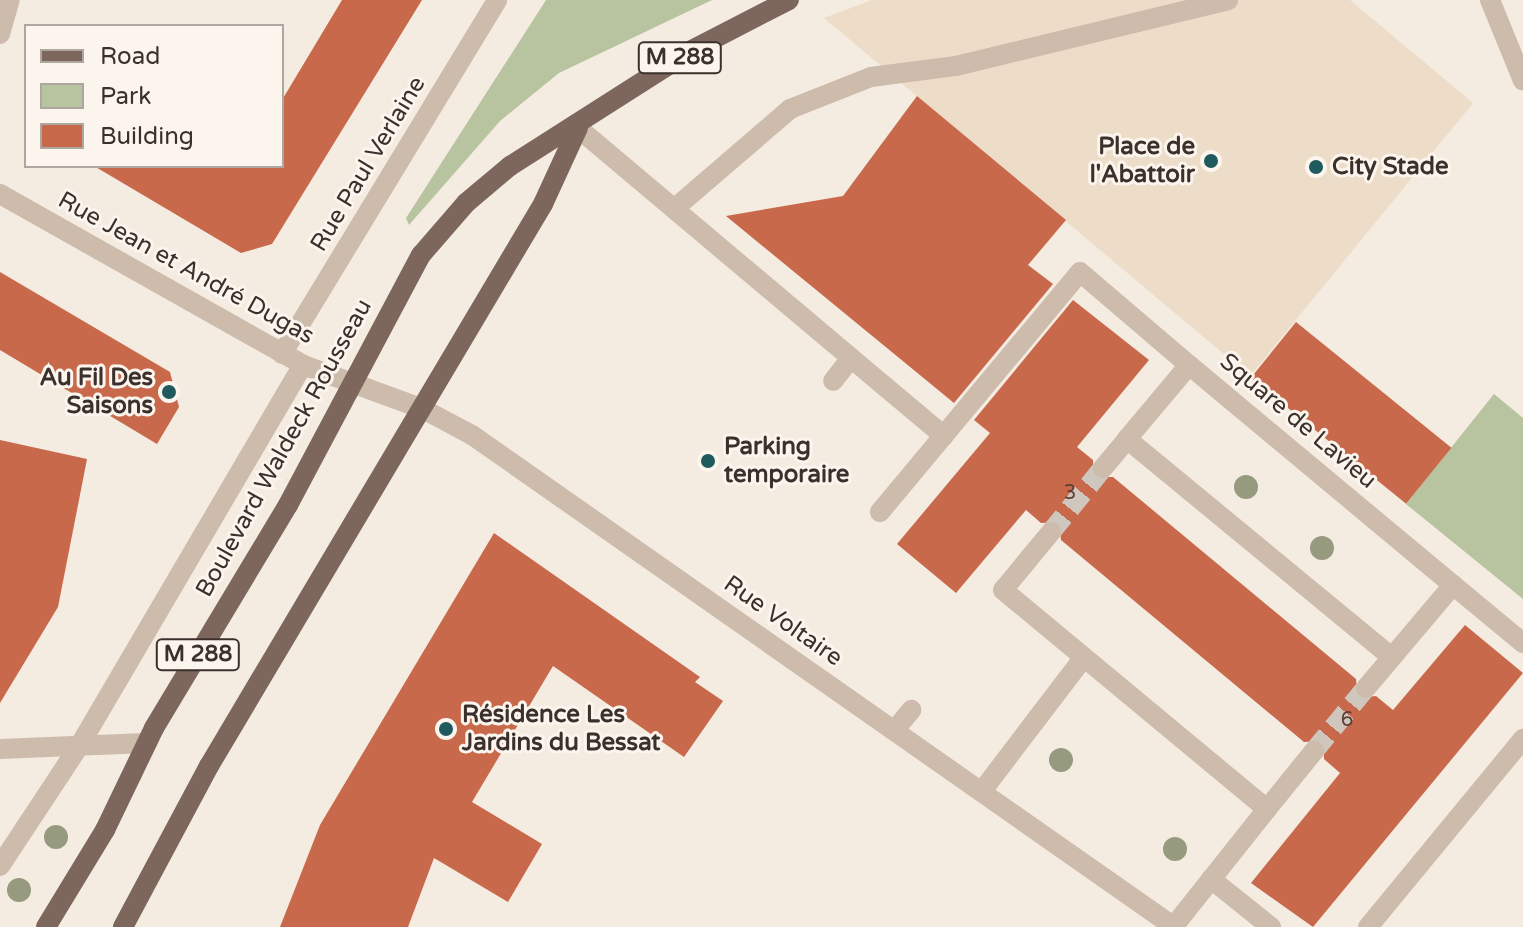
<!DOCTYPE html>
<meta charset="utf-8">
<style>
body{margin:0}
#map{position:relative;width:1523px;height:927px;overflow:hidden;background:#f4ebe1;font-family:"Varela Round",sans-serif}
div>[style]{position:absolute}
.green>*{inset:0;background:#b8c4a0}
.plaza>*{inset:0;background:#ecdcc8}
.building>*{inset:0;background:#c8694b;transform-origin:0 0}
.minor-tunnel>*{height:20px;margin-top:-10px;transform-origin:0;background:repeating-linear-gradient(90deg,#cfc6bd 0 20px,transparent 0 30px)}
.minor>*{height:20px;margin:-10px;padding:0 10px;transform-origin:10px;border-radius:10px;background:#cdbbac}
.major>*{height:20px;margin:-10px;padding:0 10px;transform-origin:10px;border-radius:10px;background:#7d675c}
.trees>*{width:24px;height:24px;margin:-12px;border-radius:50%;background:#969b7f}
.dots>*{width:22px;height:22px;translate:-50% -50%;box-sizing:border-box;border:4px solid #fbf5ee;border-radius:50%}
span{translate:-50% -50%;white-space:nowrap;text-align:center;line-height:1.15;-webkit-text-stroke:6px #fbf5ee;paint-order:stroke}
.number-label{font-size:20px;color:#5e3e33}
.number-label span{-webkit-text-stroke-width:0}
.shield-label span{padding:2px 6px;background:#fbf5ee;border:2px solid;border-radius:6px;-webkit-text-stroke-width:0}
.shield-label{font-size:22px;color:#3b302b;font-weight:700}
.poi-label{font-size:24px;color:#3b302b;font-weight:700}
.right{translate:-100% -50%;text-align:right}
.left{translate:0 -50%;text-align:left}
.street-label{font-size:24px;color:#3b302b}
.legend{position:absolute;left:24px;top:24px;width:260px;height:144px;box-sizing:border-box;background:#fbf5ee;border:2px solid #aea6a0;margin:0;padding:10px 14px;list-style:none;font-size:24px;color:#3b302b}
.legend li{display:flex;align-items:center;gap:16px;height:40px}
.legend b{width:40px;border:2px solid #aea6a0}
</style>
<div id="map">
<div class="green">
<i style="clip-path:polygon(546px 0,712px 0,559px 73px,500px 121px,409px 225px,406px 218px)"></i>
<i style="clip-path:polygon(1494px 394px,1523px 418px,1523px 599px,1406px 504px)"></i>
</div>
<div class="plaza">
<i style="clip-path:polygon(872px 0,1350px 0,1473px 103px,1250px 376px,824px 18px)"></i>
</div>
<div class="building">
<i style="clip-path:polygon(342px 0,422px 0,272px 244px,241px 253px,94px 166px,282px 166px,282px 100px)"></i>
<i style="clip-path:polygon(917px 96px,1066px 220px,1028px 265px,1053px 284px,954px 403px,726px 216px,843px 196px)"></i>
<i style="clip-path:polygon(0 272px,170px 372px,179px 407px,157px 444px,0 350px)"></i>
<i style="clip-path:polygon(1073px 300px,1149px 360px,1077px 447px,1093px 460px,1094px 477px,1113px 477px,1356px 679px,1358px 698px,1376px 696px,1393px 710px,1465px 625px,1523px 673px,1313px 927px,1251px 883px,1340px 773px,1324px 759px,1323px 741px,1304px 742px,1061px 540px,1059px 522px,1041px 523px,1026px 510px,956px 593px,897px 544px,990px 433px,974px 420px)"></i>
<i style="left:1296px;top:322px;width:200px;height:72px;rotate:39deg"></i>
<i style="clip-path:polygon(0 440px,87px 459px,58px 607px,0 703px)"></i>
<i style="clip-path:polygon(494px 533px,700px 677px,695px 682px,723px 701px,684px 757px,553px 666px,472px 802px,542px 844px,508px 902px,434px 858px,408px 927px,280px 927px,320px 825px)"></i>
</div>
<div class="minor-tunnel">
<i style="left:1051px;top:532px;width:82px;rotate:-50.9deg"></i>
<i style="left:1314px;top:751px;width:82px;rotate:-50.5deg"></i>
</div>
<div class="minor">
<i style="left:1490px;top:0;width:87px;rotate:67.8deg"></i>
<i style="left:0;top:34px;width:35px;rotate:-74deg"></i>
<i style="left:578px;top:128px;width:357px;rotate:40.1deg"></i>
<i style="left:851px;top:358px;width:29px;rotate:128deg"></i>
<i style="left:0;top:194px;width:348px;rotate:29.4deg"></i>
<i style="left:303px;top:365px;width:128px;rotate:20.1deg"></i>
<i style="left:423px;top:409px;width:55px;rotate:28deg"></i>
<i style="left:472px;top:435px;width:857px;rotate:35.02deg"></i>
<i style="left:675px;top:208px;width:152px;rotate:-40.7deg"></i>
<i style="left:790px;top:109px;width:87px;rotate:-21.6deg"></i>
<i style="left:871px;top:77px;width:86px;rotate:-7.4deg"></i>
<i style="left:956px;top:66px;width:280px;rotate:-13.6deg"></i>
<i style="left:282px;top:354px;width:414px;rotate:-58.7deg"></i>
<i style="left:851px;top:358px;width:121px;rotate:40deg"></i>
<i style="left:1103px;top:468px;width:38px;rotate:-50deg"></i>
<i style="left:880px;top:512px;width:312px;rotate:-50.2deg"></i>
<i style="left:1080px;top:272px;width:143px;rotate:40.5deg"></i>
<i style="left:1051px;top:532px;width:75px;rotate:129.6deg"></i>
<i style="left:1003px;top:590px;width:343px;rotate:39.7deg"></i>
<i style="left:1267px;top:809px;width:151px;rotate:128.5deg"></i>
<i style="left:1453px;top:585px;width:91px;rotate:39.6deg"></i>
<i style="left:1366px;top:688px;width:135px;rotate:-49.8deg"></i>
<i style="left:1453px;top:585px;width:344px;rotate:-140.2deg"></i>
<i style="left:1189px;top:365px;width:97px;rotate:130deg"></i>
<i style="left:1127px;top:439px;width:342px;rotate:39.5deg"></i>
<i style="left:895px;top:730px;width:26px;rotate:-51deg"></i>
<i style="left:0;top:749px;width:146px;rotate:-2.4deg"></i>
<i style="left:982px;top:791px;width:168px;rotate:-52.7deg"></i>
<i style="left:1267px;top:809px;width:75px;rotate:-51deg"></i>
<i style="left:0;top:866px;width:147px;rotate:-56.6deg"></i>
<i style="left:81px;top:743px;width:438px;rotate:-59.6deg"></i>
<i style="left:1211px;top:879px;width:77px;rotate:38.7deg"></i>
<i style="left:1368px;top:927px;width:244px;rotate:-50.5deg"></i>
</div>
<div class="major">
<i style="left:46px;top:927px;width:114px;rotate:-58.7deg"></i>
<i style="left:105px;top:830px;width:113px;rotate:-64.3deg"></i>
<i style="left:154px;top:728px;width:260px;rotate:-59deg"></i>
<i style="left:288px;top:505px;width:283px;rotate:-62deg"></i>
<i style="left:421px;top:255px;width:69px;rotate:-49.1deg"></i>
<i style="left:466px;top:203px;width:57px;rotate:-40.1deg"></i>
<i style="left:510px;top:166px;width:216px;rotate:-32.5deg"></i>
<i style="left:692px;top:50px;width:109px;rotate:-27.3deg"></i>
<i style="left:123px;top:927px;width:183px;rotate:-61.9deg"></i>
<i style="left:209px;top:766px;width:654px;rotate:-59.28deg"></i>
<i style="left:543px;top:204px;width:84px;rotate:-65.3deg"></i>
</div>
<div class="trees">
<i style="left:1246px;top:487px"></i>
<i style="left:1322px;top:548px"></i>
<i style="left:1061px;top:760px"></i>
<i style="left:56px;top:837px"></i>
<i style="left:1175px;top:849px"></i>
<i style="left:19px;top:890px"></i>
</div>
<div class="dots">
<i style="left:1211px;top:161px;background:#1f5a5e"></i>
<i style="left:1316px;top:167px;background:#1f5a5e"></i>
<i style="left:169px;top:392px;background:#1f5a5e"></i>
<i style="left:708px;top:461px;background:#1f5a5e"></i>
<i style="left:446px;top:729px;background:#1f5a5e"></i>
</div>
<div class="number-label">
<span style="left:1070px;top:493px">3</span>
<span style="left:1347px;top:720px">6</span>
</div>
<div class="shield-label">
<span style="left:680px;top:58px">M 288</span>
<span style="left:198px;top:655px">M 288</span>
</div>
<div class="poi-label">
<span class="right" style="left:1195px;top:161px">Place de<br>l'Abattoir</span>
<span class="left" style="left:1332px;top:167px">City Stade</span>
<span class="right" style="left:153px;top:392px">Au Fil Des<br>Saisons</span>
<span class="left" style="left:724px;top:461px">Parking<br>temporaire</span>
<span class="left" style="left:462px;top:729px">Résidence Les<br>Jardins du Bessat</span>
</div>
<div class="street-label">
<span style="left:368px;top:164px;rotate:-59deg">Rue Paul Verlaine</span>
<span style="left:186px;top:268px;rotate:29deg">Rue Jean et André Dugas</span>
<span style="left:1298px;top:421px;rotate:40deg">Square de Lavieu</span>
<span style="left:284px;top:448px;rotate:-61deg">Boulevard Waldeck Rousseau</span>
<span style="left:783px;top:621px;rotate:35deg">Rue Voltaire</span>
</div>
<ul class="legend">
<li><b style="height:10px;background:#7d675c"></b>Road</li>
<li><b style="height:22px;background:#b8c4a0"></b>Park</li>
<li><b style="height:22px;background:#c8694b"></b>Building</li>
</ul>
</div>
